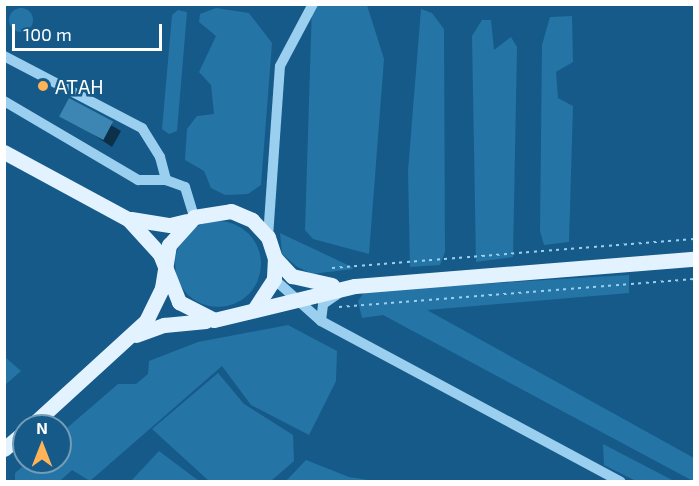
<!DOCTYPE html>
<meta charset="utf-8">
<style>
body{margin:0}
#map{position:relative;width:699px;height:486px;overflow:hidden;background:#155a88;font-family:"Exo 2",sans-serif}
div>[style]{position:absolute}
.green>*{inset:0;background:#2474a6}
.round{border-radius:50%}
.shadow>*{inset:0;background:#0007}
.building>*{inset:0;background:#3d85b2;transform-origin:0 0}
.path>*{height:1.5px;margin-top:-0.75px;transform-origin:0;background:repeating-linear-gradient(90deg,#9bcfef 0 3px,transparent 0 7.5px)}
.minor>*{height:10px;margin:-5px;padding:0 5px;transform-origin:5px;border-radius:5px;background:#9bcfef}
.major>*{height:15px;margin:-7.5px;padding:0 7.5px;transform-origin:7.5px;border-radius:7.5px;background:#e3f2ff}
.dots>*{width:16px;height:16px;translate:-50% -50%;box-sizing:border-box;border:3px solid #155a88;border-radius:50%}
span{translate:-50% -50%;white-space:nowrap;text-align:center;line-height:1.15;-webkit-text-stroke:5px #155a88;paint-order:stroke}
.poi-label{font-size:20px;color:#fff}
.left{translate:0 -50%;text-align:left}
.frame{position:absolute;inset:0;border:6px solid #fff;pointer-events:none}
.north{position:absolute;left:12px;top:414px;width:60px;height:60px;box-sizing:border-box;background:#155a88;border:2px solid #739cb8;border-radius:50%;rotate:0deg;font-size:16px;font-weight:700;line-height:24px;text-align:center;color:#fff}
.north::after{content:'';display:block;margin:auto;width:21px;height:27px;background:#ffb359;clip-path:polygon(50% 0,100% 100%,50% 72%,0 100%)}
.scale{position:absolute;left:12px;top:24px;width:150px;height:27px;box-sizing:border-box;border:3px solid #fff;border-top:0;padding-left:8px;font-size:18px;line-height:21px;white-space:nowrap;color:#fff;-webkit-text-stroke:4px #155a88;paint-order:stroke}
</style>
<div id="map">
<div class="green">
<i style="clip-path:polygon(312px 5px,367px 5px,384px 59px,369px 254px,313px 239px,305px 230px)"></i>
<i style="clip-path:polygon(216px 8px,249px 13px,272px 43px,261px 185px,248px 194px,225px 195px,211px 188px,204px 171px,185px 160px,187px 129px,197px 116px,214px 114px,211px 85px,199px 72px,216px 36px,199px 22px,200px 14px)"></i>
<i class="round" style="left:9px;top:8px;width:24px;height:24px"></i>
<i style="clip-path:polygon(421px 9px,432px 13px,444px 29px,445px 252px,440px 265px,410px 267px,408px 171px)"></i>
<i style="clip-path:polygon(178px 10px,187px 12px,177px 131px,169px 134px,162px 129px,172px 15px)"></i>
<i style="clip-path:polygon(572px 16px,573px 62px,556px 72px,558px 98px,573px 106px,569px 242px,544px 245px,540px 231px,542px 45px,550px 17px)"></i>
<i style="clip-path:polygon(482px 20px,491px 20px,494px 50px,511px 37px,517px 47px,513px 257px,476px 262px,472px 36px)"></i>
<i class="round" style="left:175px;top:221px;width:86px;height:86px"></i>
<i style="clip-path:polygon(280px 233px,352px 267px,353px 269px,312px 274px,296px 266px,282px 254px)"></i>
<i style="clip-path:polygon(629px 275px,629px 293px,427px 310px,694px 458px,693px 481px,383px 315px,362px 318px,358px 301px,365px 291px)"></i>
<i style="clip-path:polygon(288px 325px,337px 351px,336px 381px,309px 435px,251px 405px,222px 366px,90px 481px,72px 470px,60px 481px,15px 481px,15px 473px,28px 462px,60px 462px,60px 434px,118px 384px,136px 384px,148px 374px,149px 361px,198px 342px)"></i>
<i style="clip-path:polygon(5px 357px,21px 371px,5px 385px)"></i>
<i style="clip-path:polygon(218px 373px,244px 404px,293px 435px,294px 461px,271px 481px,209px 481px,152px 429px)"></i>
<i style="clip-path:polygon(603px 444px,674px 481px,636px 481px,604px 465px)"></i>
<i style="clip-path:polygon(159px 451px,199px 481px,131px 481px)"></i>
<i style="clip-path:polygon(306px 460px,349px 477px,375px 481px,286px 481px)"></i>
</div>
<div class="shadow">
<i style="clip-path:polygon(69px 100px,121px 131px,112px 147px,71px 120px)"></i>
</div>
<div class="building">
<i style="left:69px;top:98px;width:50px;height:21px;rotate:28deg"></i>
</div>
<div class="path">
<i style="left:332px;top:268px;width:363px;rotate:-4.6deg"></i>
<i style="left:339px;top:307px;width:356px;rotate:-4.5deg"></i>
</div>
<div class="minor">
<i style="left:4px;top:56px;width:156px;rotate:27.6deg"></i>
<i style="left:142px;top:128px;width:34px;rotate:58deg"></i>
<i style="left:160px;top:157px;width:24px;rotate:75deg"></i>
<i style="left:4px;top:101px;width:156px;rotate:30.5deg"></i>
<i style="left:138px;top:180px;width:28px"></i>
<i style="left:166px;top:180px;width:20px;rotate:20deg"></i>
<i style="left:185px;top:187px;width:31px;rotate:73deg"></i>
<i style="left:268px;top:237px;width:171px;rotate:-86deg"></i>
<i style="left:280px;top:66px;width:70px;rotate:-62deg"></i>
<i style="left:274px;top:279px;width:63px;rotate:41.8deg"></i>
<i style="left:321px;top:321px;width:340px;rotate:28.2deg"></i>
<i style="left:321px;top:321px;width:17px;rotate:-83deg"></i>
<i style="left:323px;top:304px;width:18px;rotate:-34deg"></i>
</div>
<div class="major">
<i style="left:4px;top:152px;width:141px;rotate:28.4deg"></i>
<i style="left:128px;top:219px;width:47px;rotate:47.6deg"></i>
<i style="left:160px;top:254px;width:52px;rotate:68.4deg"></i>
<i style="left:179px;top:302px;width:39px;rotate:27deg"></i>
<i style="left:214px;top:320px;width:145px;rotate:-13.6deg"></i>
<i style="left:355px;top:286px;width:340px;rotate:-4.6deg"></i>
<i style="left:131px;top:219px;width:39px;rotate:9deg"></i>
<i style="left:170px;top:225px;width:17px;rotate:-13deg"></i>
<i style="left:275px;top:258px;width:25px;rotate:47deg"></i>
<i style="left:292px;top:276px;width:41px;rotate:12.7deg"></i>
<i style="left:136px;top:335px;width:30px;rotate:-20deg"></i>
<i style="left:164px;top:325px;width:42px;rotate:-5.4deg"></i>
<i style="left:31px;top:426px;width:156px;rotate:-42.4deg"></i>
<i style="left:146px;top:321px;width:37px;rotate:-64deg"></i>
<i style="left:162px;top:288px;width:44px;rotate:-80.8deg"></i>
<i style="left:169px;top:245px;width:38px;rotate:-48deg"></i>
<i style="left:194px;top:217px;width:37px;rotate:-9deg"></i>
<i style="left:231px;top:211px;width:23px;rotate:23deg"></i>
<i style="left:252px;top:220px;width:23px;rotate:47deg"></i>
<i style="left:268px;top:237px;width:22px;rotate:72deg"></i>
<i style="left:275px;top:258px;width:21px;rotate:93deg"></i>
<i style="left:274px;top:279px;width:35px;rotate:123deg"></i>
<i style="left:4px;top:449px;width:26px;rotate:-40deg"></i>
</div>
<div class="dots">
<i style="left:43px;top:86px;background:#ffb359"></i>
</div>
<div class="poi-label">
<span class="left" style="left:55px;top:86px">АТАН</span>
</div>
<div class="frame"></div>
<div class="north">N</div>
<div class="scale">100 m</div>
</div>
